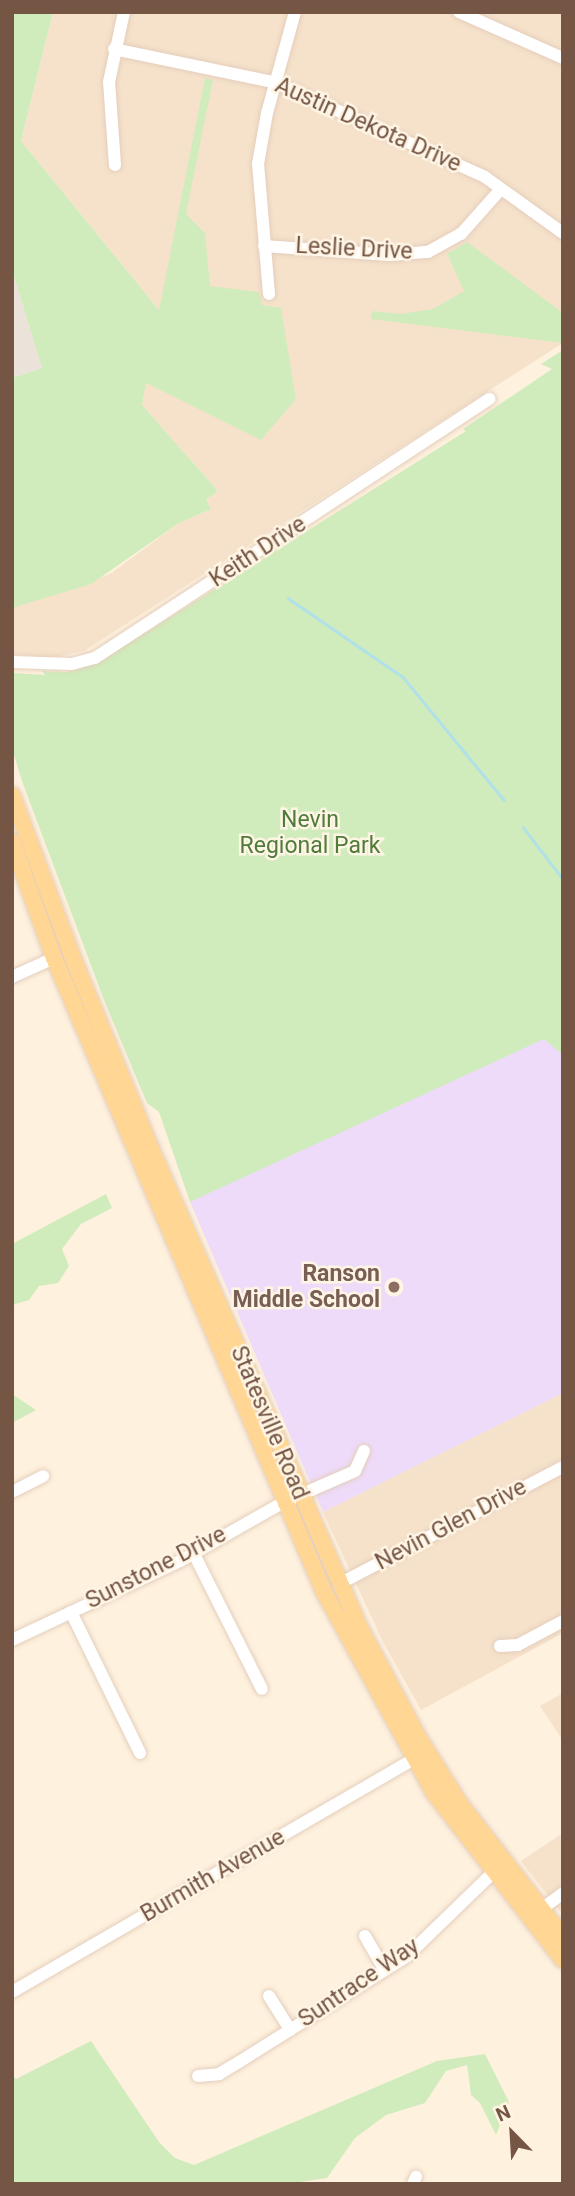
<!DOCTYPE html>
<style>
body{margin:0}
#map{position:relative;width:575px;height:2196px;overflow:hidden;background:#fef1de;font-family:Roboto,sans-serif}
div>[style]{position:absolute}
.residential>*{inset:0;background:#f6e2cb}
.industrial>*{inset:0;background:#ebe2da}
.education>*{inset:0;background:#eedbfa}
.green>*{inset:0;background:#d0ecbc}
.stream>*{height:2.5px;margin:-1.25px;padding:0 1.25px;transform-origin:1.25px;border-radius:1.25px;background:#b1e1e8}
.roads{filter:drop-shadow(0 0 2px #e4cebc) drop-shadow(0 0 2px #e4cebc)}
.minor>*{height:12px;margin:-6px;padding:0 6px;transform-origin:6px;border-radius:6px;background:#fff}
.major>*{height:16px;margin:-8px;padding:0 8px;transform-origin:8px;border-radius:8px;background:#ffd693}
.dots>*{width:19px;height:19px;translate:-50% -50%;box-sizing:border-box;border:4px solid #fff5e5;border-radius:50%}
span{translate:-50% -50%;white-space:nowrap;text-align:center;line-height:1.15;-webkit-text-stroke:5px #fff5e5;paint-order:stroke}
.street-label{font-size:23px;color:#755544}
.park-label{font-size:23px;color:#4f7c3b}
.education-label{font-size:23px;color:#785e54;font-weight:700}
.right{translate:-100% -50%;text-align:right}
.frame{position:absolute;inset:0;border:14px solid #755544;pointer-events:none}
.north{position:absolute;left:477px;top:2098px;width:70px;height:70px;-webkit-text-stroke:5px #fff5e5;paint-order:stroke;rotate:336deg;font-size:19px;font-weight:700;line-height:28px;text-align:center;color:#755544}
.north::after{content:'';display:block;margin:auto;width:24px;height:32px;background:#755544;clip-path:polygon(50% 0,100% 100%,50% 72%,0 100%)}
</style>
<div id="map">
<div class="residential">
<i style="clip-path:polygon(53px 12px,563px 12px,563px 343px,84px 651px,50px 658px,12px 654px,12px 608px,110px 574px,179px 523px,211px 509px,205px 501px,218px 491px,142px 405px,146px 383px,261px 439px,163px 294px,160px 311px,21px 141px)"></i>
<i style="clip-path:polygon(563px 1393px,563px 1633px,421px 1710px,382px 1640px,323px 1512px)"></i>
<i style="clip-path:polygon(563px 1693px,563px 1741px,540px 1706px)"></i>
<i style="clip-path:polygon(563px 1833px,563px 1915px,521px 1861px)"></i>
</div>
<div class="industrial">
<i style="clip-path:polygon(12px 270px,42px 368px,12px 378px)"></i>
</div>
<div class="education">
<i style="clip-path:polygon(563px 1014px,563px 1393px,323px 1512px,190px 1202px)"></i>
</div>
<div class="green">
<i style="clip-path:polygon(12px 12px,53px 12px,21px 141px,159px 310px,205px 78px,213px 80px,186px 214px,205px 233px,210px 286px,259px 292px,262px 305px,281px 308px,296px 399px,261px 440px,146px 383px,142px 405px,218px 491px,206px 500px,211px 509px,179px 523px,91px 584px,12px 608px,12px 378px,42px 368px,12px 270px)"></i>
<i style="clip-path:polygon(467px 242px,563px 313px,563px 343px,371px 319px,372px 311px,401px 314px,433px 309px,464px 291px,447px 254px)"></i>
<i style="clip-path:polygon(563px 350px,563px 1055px,544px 1039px,190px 1202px,159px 1112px,147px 1103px,104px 1000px,23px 784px,12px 749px,12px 673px,45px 675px,42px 671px,67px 672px,99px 662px,466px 431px,463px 429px,552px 369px,541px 364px)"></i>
<i style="clip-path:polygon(106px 1194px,112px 1208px,81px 1224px,62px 1249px,69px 1266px,58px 1283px,39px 1286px,29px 1300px,12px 1305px,12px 1244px)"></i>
<i style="clip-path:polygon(12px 1394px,36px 1410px,12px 1423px)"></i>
<i style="clip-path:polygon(91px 2041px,159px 2142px,175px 2158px,194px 2165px,437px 2061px,485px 2054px,509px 2102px,496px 2135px,480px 2103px,471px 2095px,467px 2065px,446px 2071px,425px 2103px,386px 2115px,355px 2138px,327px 2178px,286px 2184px,12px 2184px,12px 2075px,16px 2079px)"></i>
</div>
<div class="stream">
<i style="left:288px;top:598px;width:140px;rotate:34.5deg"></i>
<i style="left:403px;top:677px;width:159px;rotate:50.6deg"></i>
<i style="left:523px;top:827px;width:66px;rotate:52.4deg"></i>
</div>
<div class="roads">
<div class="minor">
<i style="left:459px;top:12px;width:114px;rotate:23.9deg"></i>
<i style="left:114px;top:49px;width:163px;rotate:11.7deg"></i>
<i style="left:274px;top:82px;width:231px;rotate:24.2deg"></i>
<i style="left:485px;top:177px;width:96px;rotate:35.7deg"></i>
<i style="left:115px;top:165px;width:83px;rotate:-94.1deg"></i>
<i style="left:109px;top:82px;width:72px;rotate:-77.9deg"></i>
<i style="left:264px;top:246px;width:126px;rotate:4.1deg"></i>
<i style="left:390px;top:255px;width:38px;rotate:-5deg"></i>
<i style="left:428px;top:252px;width:38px;rotate:-29deg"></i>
<i style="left:461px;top:234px;width:60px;rotate:-48.4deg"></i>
<i style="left:269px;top:294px;width:130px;rotate:-94.8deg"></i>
<i style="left:258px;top:164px;width:52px;rotate:-80deg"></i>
<i style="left:267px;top:113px;width:105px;rotate:-74.5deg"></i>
<i style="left:12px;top:662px;width:60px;rotate:1.9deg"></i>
<i style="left:72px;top:664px;width:24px;rotate:-15deg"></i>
<i style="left:95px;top:658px;width:472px;rotate:-33.3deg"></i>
<i style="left:12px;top:977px;width:46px;rotate:-24.3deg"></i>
<i style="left:12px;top:1492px;width:35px;rotate:-27deg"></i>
<i style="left:194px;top:1554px;width:151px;rotate:63.3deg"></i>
<i style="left:339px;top:1584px;width:253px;rotate:-27.6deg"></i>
<i style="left:71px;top:1612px;width:157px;rotate:63.9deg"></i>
<i style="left:12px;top:1640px;width:186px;rotate:-25.2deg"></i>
<i style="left:180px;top:1561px;width:120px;rotate:-29.6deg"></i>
<i style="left:284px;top:1502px;width:77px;rotate:-23.6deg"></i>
<i style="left:355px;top:1471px;width:22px;rotate:-66deg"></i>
<i style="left:500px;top:1646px;width:18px;rotate:-3deg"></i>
<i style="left:518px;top:1645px;width:51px;rotate:-28.1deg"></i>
<i style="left:540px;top:1910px;width:29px;rotate:-36deg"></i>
<i style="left:365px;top:1936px;width:39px;rotate:60deg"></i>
<i style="left:12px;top:1992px;width:463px;rotate:-30.1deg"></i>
<i style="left:269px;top:1996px;width:40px;rotate:58deg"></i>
<i style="left:198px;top:2076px;width:21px;rotate:-5deg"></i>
<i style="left:219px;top:2074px;width:23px;rotate:-31deg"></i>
<i style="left:239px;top:2062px;width:199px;rotate:-32.2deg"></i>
<i style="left:407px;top:1956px;width:131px;rotate:-44.1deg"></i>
<i style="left:413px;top:2184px;width:8px;rotate:-67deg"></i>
</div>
<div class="major">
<i style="left:12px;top:795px;width:177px;rotate:69.5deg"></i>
<i style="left:74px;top:961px;width:205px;rotate:67.7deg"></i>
<i style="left:152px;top:1151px;width:518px;rotate:66.45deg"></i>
<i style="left:359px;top:1626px;width:126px;rotate:62deg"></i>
<i style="left:418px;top:1737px;width:79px;rotate:57.9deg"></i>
<i style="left:460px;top:1804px;width:168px;rotate:52.2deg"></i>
<i style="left:12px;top:842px;width:123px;rotate:70.1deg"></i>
<i style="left:54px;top:958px;width:689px;rotate:66.93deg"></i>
<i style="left:324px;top:1592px;width:229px;rotate:61.3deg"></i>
<i style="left:434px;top:1793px;width:211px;rotate:52.3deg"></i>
</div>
</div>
<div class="dots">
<i style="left:394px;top:1287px;background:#8d6e63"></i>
</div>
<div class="street-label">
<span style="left:368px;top:125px;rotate:24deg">Austin Dekota Drive</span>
<span style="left:354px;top:249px;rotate:3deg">Leslie Drive</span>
<span style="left:258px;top:552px;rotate:-33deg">Keith Drive</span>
<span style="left:269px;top:1423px;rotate:67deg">Statesville Road</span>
<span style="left:451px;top:1525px;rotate:-28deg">Nevin Glen Drive</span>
<span style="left:156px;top:1568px;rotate:-27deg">Sunstone Drive</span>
<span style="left:213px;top:1876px;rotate:-30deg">Burmith Avenue</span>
<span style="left:359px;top:1983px;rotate:-34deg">Suntrace Way</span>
</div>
<div class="park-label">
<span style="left:310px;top:833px">Nevin<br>Regional Park</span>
</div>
<div class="education-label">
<span class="right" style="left:380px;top:1287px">Ranson<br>Middle School</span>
</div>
<div class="frame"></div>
<div class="north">N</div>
</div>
